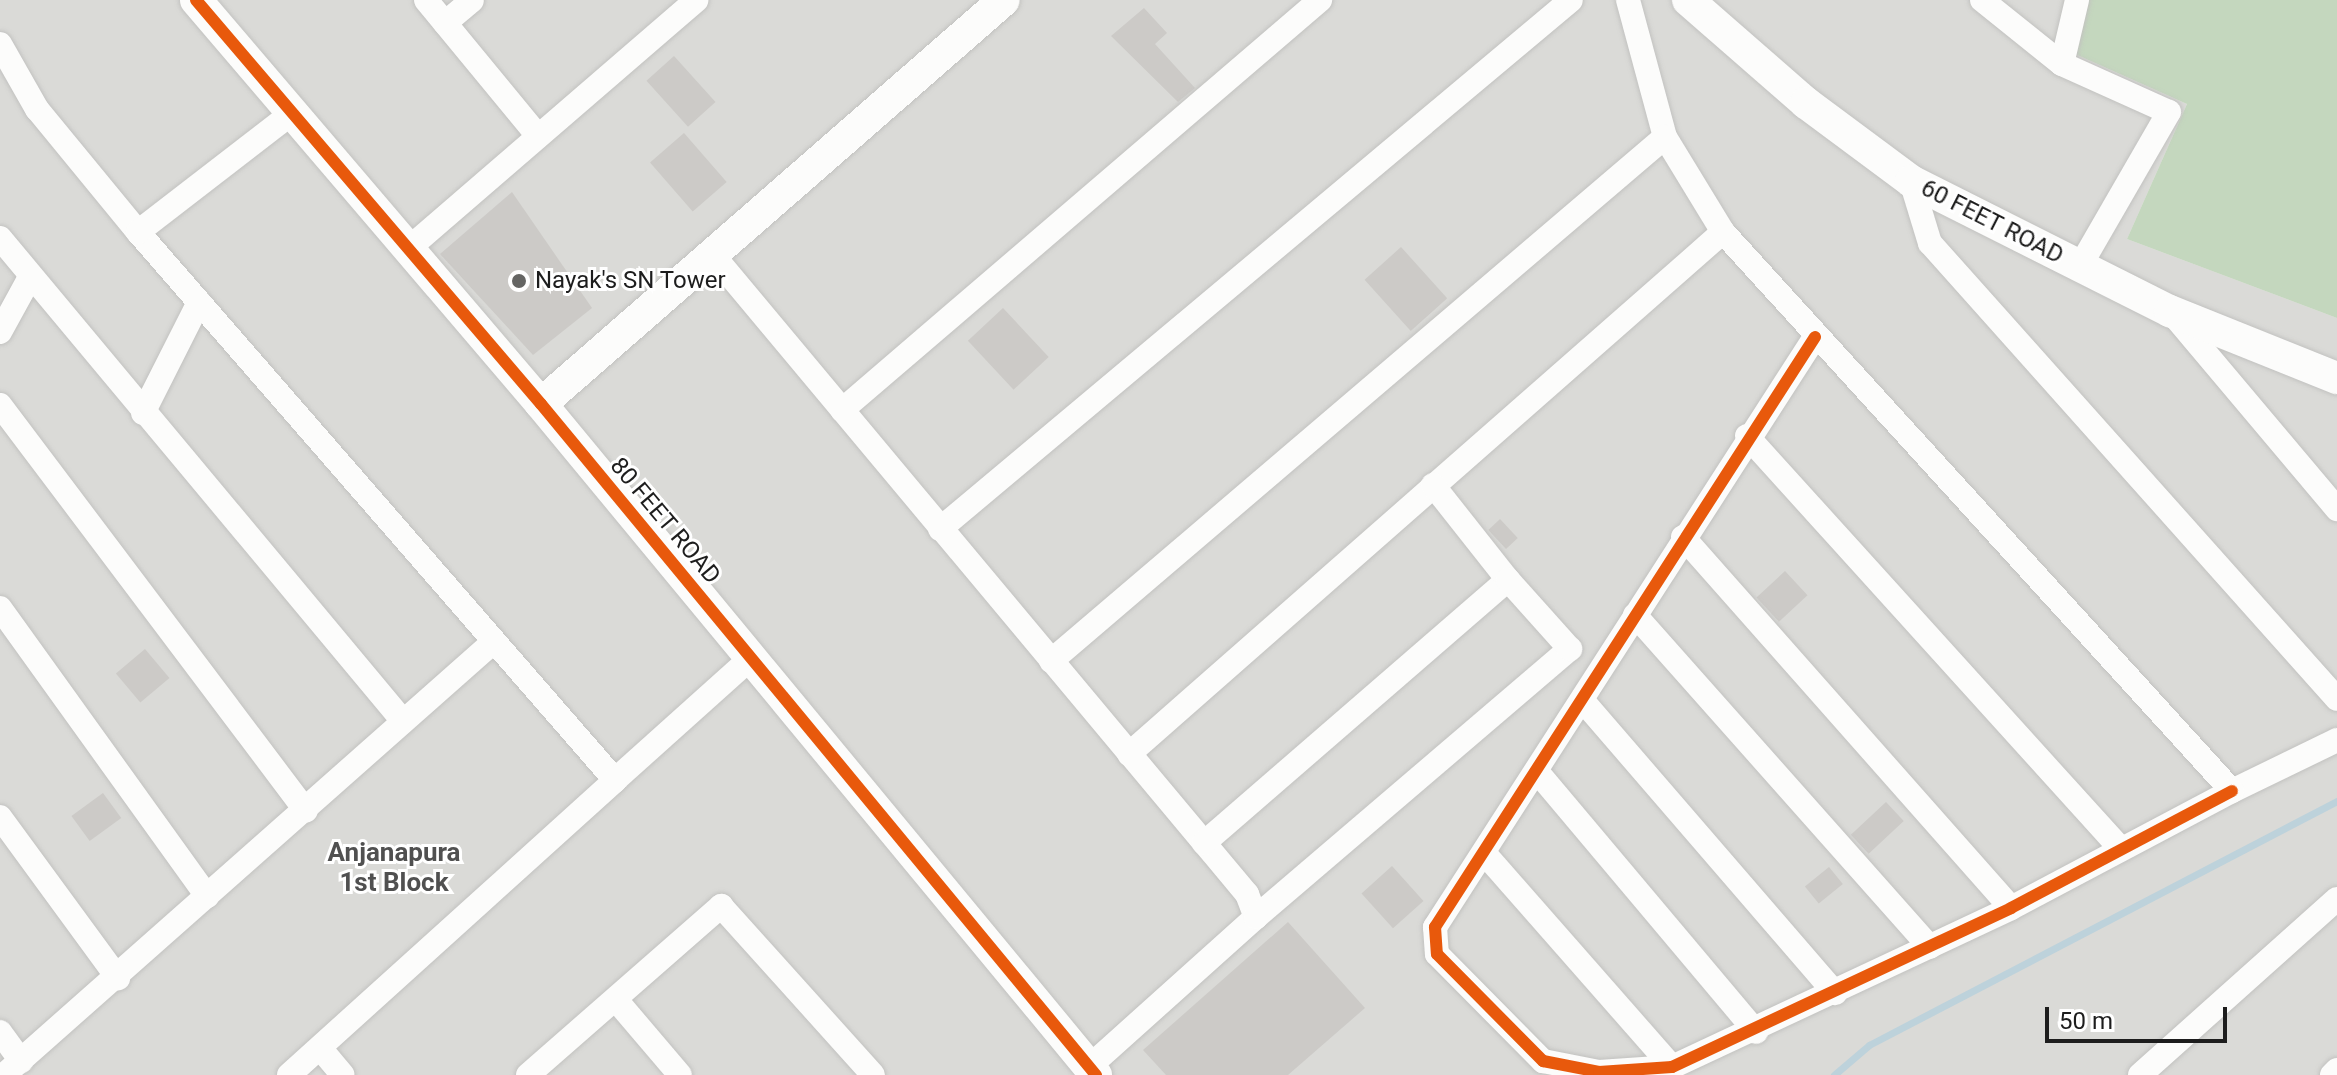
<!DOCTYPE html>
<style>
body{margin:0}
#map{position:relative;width:2337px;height:1075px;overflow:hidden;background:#ebeae6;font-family:Roboto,sans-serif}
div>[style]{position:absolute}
.residential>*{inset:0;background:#dadad7}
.forest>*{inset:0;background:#c4d7be}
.stream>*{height:7px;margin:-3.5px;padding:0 3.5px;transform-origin:3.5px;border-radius:3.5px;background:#bdd2db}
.building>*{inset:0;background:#cccac7;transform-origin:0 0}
.roads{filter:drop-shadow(0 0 2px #c2c2c0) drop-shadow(0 0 2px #c2c2c0)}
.minor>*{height:24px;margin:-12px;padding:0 12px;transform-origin:12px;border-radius:12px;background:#fcfcfb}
.tertiary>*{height:32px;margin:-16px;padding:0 16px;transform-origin:16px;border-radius:16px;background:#fcfcfb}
.cycleway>*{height:12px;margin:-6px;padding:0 6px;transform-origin:6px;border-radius:6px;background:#e8590c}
.dots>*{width:22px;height:22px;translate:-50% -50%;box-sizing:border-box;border:4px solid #fff;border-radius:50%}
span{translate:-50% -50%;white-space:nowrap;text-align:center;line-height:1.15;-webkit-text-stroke:6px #fff;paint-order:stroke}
.street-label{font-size:24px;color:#1d1d1d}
.poi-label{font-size:24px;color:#1d1d1d}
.left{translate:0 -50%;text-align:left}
.neighbourhood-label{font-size:26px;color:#505050;font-weight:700}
.scale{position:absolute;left:2045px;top:1007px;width:182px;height:36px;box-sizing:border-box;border:4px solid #1d1d1d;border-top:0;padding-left:10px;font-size:24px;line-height:28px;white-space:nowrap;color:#1d1d1d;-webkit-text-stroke:6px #fff;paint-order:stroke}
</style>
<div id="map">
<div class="residential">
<i style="clip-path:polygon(0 0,2086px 0,2075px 54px,2187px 104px,2127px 239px,2337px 318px,2337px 1075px,0 1075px)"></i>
</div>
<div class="forest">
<i style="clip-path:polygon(2086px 0,2337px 0,2337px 318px,2127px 239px,2187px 104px,2075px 54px)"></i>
</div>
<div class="stream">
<i style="left:1834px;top:1075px;width:46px;rotate:-40.6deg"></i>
<i style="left:1869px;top:1045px;width:528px;rotate:-27.54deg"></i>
</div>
<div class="building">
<i style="clip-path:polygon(1144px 8px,1167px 33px,1155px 44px,1195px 88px,1178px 102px,1111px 36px)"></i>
<i style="left:674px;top:56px;width:62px;height:37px;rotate:48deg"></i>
<i style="left:684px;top:133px;width:65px;height:45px;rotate:49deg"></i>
<i style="clip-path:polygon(512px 192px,592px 308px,533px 355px,440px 254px)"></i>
<i style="left:1401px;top:247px;width:69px;height:49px;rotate:48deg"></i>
<i style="left:1003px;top:308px;width:67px;height:48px;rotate:47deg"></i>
<i style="left:1500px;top:519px;width:26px;height:16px;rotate:47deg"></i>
<i style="left:1785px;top:571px;width:33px;height:39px;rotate:47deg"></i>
<i style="left:145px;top:649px;width:38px;height:38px;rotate:50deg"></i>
<i style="left:103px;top:793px;width:31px;height:39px;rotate:54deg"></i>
<i style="left:1886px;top:802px;width:26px;height:48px;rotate:47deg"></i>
<i style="left:1392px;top:866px;width:47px;height:41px;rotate:48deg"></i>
<i style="left:1829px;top:867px;width:22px;height:31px;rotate:51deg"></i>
<i style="clip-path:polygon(1288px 922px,1365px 1008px,1288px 1075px,1166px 1075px,1143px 1050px)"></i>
</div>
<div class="roads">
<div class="minor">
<i style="left:426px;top:0;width:176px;rotate:50.5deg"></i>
<i style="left:1628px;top:0;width:142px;rotate:74.9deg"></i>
<i style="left:1665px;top:137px;width:111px;rotate:58.6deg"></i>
<i style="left:1723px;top:232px;width:756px;rotate:47.68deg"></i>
<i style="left:2232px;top:791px;width:117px;rotate:-25.9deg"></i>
<i style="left:1982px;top:0;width:102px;rotate:38.7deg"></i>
<i style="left:2062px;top:64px;width:66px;rotate:-76.8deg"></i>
<i style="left:445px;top:23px;width:35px;rotate:-40deg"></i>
<i style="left:0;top:44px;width:75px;rotate:60.4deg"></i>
<i style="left:37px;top:109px;width:159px;rotate:50.6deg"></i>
<i style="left:138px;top:232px;width:727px;rotate:48.96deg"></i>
<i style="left:615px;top:780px;width:183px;rotate:-41.9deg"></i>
<i style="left:2062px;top:64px;width:117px;rotate:24.2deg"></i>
<i style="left:2169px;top:112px;width:178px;rotate:120deg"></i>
<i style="left:1911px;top:181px;width:65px;rotate:73deg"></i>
<i style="left:1930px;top:243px;width:611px;rotate:48.25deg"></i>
<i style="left:138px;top:232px;width:195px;rotate:-37.7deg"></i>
<i style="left:0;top:238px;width:629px;rotate:50.16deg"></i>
<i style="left:408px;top:249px;width:381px;rotate:-40.8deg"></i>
<i style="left:713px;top:255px;width:833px;rotate:50.12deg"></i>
<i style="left:1247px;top:894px;width:25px;rotate:69deg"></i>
<i style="left:1256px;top:917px;width:224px;rotate:138.1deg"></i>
<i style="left:2171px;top:312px;width:258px;rotate:49.9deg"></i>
<i style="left:0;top:332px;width:60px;rotate:-61.3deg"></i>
<i style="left:1815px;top:337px;width:702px;rotate:122.78deg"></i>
<i style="left:1435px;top:927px;width:27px;rotate:86deg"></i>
<i style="left:1437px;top:954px;width:151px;rotate:45.3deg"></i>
<i style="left:1543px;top:1061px;width:57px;rotate:11.1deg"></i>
<i style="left:1599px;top:1072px;width:73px;rotate:-3.9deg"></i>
<i style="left:1672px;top:1067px;width:374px;rotate:-25.1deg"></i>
<i style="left:2011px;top:908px;width:250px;rotate:-27.9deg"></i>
<i style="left:0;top:405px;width:508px;rotate:52.99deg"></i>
<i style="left:842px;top:410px;width:630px;rotate:-40.62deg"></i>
<i style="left:143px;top:413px;width:124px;rotate:-63.2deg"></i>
<i style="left:1747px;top:436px;width:557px;rotate:47.84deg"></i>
<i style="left:940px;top:529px;width:823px;rotate:-39.97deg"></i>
<i style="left:1683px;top:537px;width:495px;rotate:48.5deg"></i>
<i style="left:0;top:608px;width:355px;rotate:54.3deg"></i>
<i style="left:1635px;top:615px;width:444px;rotate:48.4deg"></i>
<i style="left:1051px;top:661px;width:807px;rotate:-40.48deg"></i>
<i style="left:1583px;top:701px;width:386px;rotate:49.2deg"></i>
<i style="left:1129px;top:754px;width:791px;rotate:-41.31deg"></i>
<i style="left:1539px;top:774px;width:337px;rotate:49.9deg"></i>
<i style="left:0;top:817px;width:200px;rotate:53.8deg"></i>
<i style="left:1204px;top:843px;width:402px;rotate:-40.9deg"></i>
<i style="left:1508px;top:580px;width:121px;rotate:-128.3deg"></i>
<i style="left:1485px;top:854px;width:283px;rotate:48.7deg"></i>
<i style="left:1256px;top:917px;width:413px;rotate:-40.5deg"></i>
<i style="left:1570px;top:649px;width:93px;rotate:-131.9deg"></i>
<i style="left:617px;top:1001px;width:97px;rotate:49.6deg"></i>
<i style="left:0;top:1032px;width:36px;rotate:54deg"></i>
<i style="left:320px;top:1048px;width:35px;rotate:50deg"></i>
<i style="left:4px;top:1075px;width:650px;rotate:-41.51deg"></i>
<i style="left:289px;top:1075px;width:440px;rotate:-42.1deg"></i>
<i style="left:528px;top:1075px;width:257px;rotate:-41.2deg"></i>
<i style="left:721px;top:906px;width:227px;rotate:48deg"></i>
<i style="left:2140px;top:1075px;width:264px;rotate:-41.8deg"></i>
<i style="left:2332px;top:1075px;width:7px;rotate:-45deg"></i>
</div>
<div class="tertiary">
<i style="left:196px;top:0;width:531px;rotate:49.5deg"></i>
<i style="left:541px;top:404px;width:871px;rotate:50.41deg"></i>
<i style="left:1688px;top:0;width:157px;rotate:41.1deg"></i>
<i style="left:1806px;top:103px;width:131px;rotate:36.6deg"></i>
<i style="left:1911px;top:181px;width:290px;rotate:26.7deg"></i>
<i style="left:2170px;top:311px;width:180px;rotate:21.9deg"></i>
<i style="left:541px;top:404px;width:614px;rotate:-41.11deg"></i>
</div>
</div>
<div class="cycleway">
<i style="left:196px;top:0;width:531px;rotate:49.5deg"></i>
<i style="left:541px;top:404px;width:871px;rotate:50.41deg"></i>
<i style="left:1815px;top:337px;width:702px;rotate:122.78deg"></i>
<i style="left:1435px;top:927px;width:27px;rotate:86deg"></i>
<i style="left:1437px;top:954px;width:151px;rotate:45.3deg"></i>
<i style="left:1543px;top:1061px;width:57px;rotate:11.1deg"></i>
<i style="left:1599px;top:1072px;width:73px;rotate:-3.9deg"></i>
<i style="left:1672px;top:1067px;width:374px;rotate:-25.1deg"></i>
<i style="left:2011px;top:908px;width:250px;rotate:-27.9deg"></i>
</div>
<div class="dots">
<i style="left:519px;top:281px;background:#656563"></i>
</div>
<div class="street-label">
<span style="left:1992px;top:222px;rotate:27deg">60 FEET ROAD</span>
<span style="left:665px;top:521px;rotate:50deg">80 FEET ROAD</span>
</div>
<div class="poi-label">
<span class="left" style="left:535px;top:281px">Nayak's SN Tower</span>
</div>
<div class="neighbourhood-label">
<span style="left:394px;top:868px">Anjanapura<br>1st Block</span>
</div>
<div class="scale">50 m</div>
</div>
